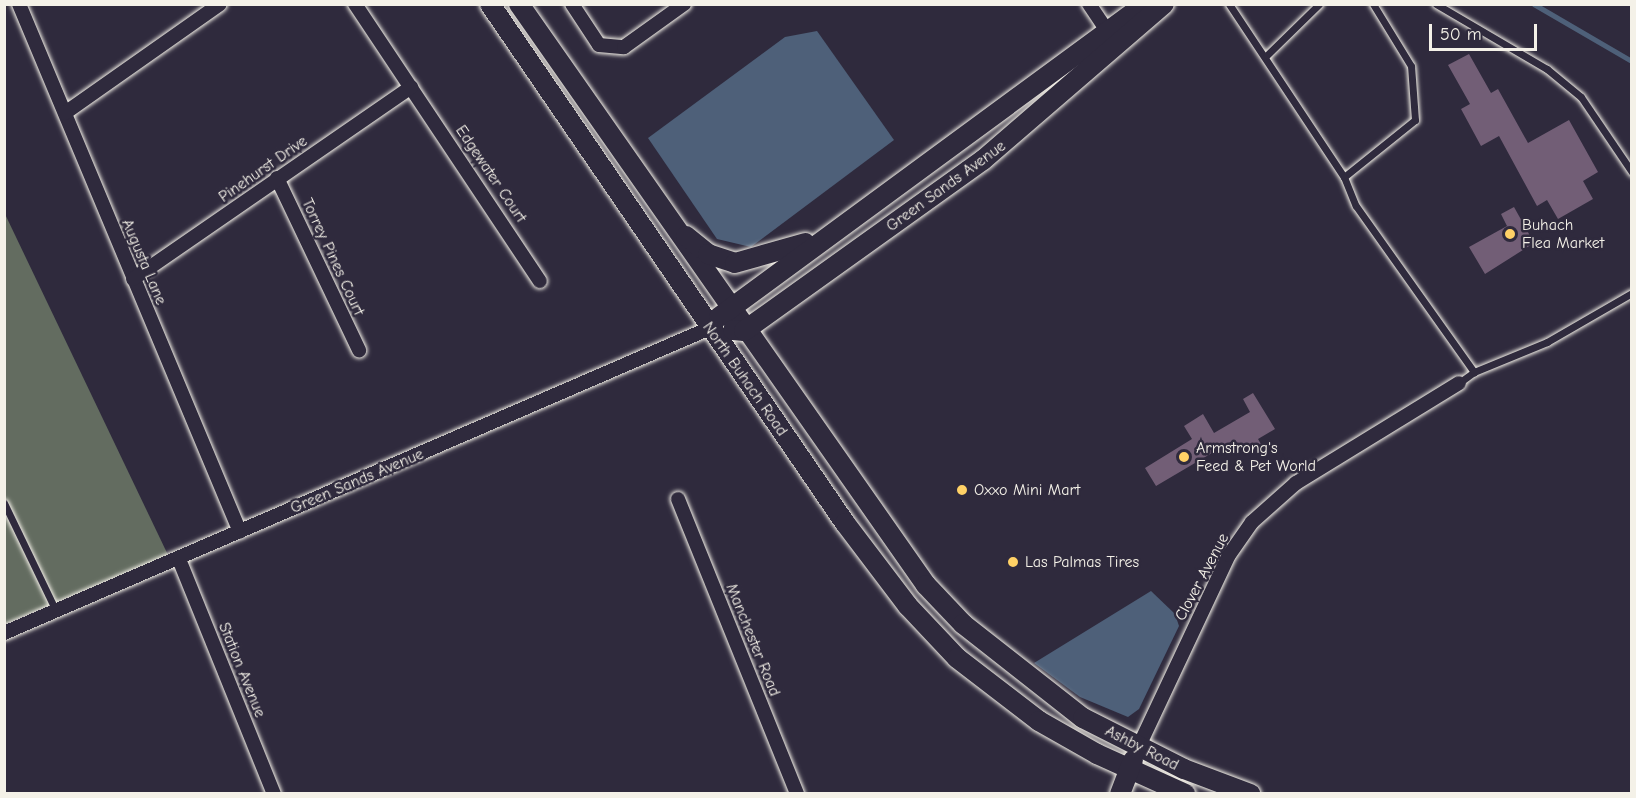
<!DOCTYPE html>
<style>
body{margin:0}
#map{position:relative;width:1636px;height:798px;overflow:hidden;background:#2f2a3d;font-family:"Comic Neue",sans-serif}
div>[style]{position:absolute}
.green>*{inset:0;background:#636c60}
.water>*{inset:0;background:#4e6079}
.stream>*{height:4.5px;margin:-2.25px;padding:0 2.25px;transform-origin:2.25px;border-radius:2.25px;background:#4e6079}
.building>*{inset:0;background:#725e76}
.roads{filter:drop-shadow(0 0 2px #f4f1e8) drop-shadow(0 0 2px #f4f1e8)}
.service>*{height:7px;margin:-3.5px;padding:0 3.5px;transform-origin:3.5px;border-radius:3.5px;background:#2f2a3d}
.minor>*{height:14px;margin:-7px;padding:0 7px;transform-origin:7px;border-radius:7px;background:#2f2a3d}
.secondary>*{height:20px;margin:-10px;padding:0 10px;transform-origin:10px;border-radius:10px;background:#2f2a3d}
.dots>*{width:16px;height:16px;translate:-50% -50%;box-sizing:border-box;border:3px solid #2f2a3d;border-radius:50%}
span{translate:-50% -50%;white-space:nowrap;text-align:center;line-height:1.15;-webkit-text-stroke:5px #2f2a3d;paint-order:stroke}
.street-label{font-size:16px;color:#f4f1e8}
.poi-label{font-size:16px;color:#f4f1e8}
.left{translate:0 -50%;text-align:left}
.frame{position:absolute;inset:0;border:6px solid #f4f1e8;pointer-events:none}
.scale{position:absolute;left:1429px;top:24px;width:108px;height:27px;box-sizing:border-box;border:3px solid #f4f1e8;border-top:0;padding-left:8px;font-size:18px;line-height:21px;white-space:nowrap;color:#f4f1e8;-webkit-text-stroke:4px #2f2a3d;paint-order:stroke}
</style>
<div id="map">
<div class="green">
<i style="clip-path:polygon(4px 212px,168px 555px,5px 624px,4px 624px)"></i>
</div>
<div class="water">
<i style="clip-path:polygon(817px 31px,894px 140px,751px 247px,717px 239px,648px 138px,785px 37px)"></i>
<i style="clip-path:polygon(1151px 591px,1175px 614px,1179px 626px,1139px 709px,1128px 717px,1080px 697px,1034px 663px)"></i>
</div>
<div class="stream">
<i style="left:1534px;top:4px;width:113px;rotate:30.2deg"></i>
</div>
<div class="building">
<i style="clip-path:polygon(1469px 54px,1491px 93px,1498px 89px,1528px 143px,1569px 120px,1598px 172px,1583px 181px,1593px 199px,1558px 219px,1547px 200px,1537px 206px,1499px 136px,1481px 146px,1461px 109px,1470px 104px,1448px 65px)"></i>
<i style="clip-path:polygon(1514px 207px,1534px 243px,1485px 274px,1469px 247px,1507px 226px,1501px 214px)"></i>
<i style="clip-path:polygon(1253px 393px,1275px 429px,1258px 439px,1262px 446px,1249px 454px,1234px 440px,1156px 486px,1145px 468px,1192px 439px,1184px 426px,1203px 414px,1214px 433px,1250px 412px,1243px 399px)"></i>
</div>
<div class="roads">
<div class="service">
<i style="left:1229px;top:4px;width:208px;rotate:56.4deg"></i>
<i style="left:1344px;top:177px;width:91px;rotate:-38.8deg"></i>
<i style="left:1415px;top:120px;width:54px;rotate:-94.2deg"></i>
<i style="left:1411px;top:66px;width:73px;rotate:-121.5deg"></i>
<i style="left:1436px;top:4px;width:129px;rotate:30.4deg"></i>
<i style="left:1547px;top:69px;width:44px;rotate:39.5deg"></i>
<i style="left:1581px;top:97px;width:91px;rotate:55.8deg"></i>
<i style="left:1267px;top:55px;width:73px;rotate:-44.4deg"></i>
<i style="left:1344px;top:177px;width:31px;rotate:68deg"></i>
<i style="left:1356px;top:206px;width:204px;rotate:54.6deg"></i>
<i style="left:1474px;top:372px;width:19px;rotate:144deg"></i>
<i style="left:1474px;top:372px;width:79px;rotate:-22.3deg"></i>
<i style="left:1547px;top:342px;width:98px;rotate:-30deg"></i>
<i style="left:4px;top:503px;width:120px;rotate:64.3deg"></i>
</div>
<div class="minor">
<i style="left:19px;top:4px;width:572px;rotate:67.29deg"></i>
<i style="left:355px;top:4px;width:333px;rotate:56.3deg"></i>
<i style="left:572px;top:4px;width:49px;rotate:56.6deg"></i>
<i style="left:599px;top:45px;width:25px;rotate:5deg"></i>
<i style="left:624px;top:47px;width:74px;rotate:-35.6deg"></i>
<i style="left:1089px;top:4px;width:34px;rotate:56deg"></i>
<i style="left:65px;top:113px;width:189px;rotate:-35.1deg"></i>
<i style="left:277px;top:178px;width:191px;rotate:64.5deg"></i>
<i style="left:133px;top:279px;width:338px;rotate:-34.6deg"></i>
<i style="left:678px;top:499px;width:318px;rotate:68deg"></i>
<i style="left:179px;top:559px;width:253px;rotate:68deg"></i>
<i style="left:4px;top:633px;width:769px;rotate:-23.36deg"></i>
<i style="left:1139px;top:746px;width:211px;rotate:-64.8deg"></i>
<i style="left:1229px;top:555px;width:40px;rotate:-55.1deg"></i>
<i style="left:1252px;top:522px;width:59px;rotate:-41.6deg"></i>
<i style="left:1296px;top:483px;width:191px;rotate:-31.5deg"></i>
</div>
<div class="secondary">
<i style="left:490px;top:4px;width:629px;rotate:55.63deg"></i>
<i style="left:845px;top:523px;width:104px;rotate:52.8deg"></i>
<i style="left:908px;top:606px;width:71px;rotate:46.7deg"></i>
<i style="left:957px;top:658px;width:103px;rotate:37.5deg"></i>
<i style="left:1039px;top:721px;width:67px;rotate:29.6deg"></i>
<i style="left:1097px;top:754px;width:97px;rotate:24.4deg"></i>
<i style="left:519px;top:4px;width:709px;rotate:54.99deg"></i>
<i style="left:926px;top:585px;width:54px;rotate:46.5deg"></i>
<i style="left:963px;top:624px;width:152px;rotate:38.1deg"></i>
<i style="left:1083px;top:718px;width:113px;rotate:26.8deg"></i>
<i style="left:1184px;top:769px;width:71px;rotate:20.7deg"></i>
<i style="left:686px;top:236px;width:28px;rotate:39deg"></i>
<i style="left:708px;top:254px;width:28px;rotate:18deg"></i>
<i style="left:735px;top:263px;width:73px;rotate:-15.9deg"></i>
<i style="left:719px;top:317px;width:529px;rotate:-36.31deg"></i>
<i style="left:733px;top:330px;width:11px;rotate:5deg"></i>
<i style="left:744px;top:331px;width:294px;rotate:-35.6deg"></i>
<i style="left:983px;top:160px;width:239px;rotate:-40.8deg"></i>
<i style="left:1120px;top:794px;width:36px;rotate:-69deg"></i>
</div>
</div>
<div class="dots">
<i style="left:1510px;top:234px;background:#ffd166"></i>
<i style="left:1184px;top:457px;background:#ffd166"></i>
<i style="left:962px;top:490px;background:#ffd166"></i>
<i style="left:1013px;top:562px;background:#ffd166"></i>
</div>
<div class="street-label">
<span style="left:263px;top:169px;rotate:-35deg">Pinehurst Drive</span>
<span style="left:491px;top:174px;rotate:56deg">Edgewater Court</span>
<span style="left:946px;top:186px;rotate:-36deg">Green Sands Avenue</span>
<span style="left:333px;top:257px;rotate:65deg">Torrey Pines Court</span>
<span style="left:144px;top:262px;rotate:67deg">Augusta Lane</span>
<span style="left:745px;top:379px;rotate:55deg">North Buhach Road</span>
<span style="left:357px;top:481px;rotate:-23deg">Green Sands Avenue</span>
<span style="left:1202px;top:577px;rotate:-62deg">Clover Avenue</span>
<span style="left:753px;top:640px;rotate:68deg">Manchester Road</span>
<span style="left:242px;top:670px;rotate:68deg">Station Avenue</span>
<span style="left:1142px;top:748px;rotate:27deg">Ashby Road</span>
</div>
<div class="poi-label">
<span class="left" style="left:1522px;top:234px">Buhach<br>Flea Market</span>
<span class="left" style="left:1196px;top:457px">Armstrong's<br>Feed &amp; Pet World</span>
<span class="left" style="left:974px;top:490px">Oxxo Mini Mart</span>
<span class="left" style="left:1025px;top:562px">Las Palmas Tires</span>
</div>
<div class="frame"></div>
<div class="scale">50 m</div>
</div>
